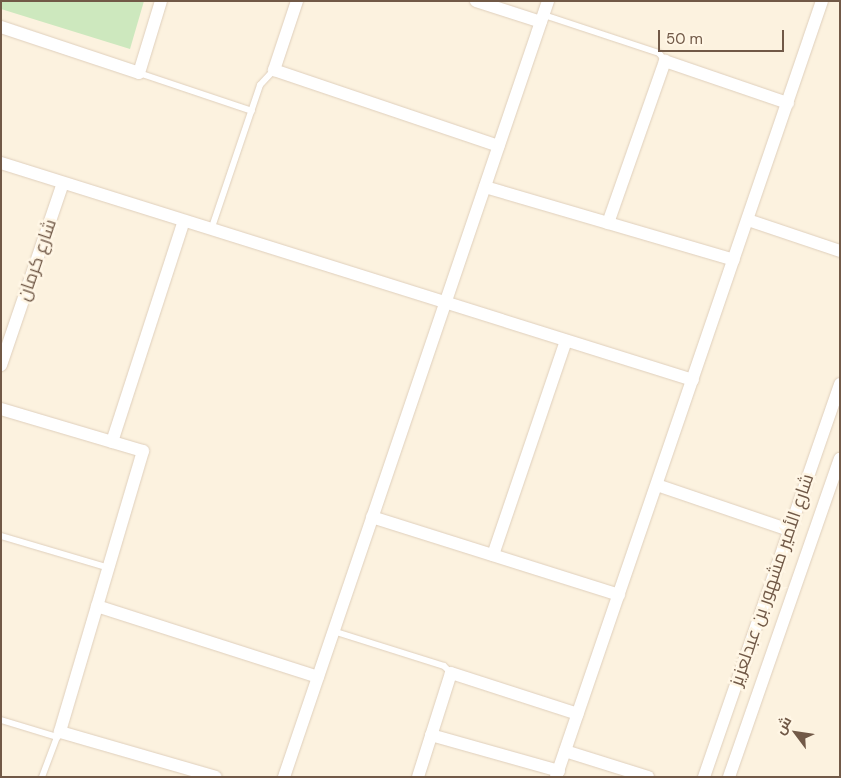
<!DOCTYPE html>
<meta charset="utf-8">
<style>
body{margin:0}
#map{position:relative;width:841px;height:778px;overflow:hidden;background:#fcf2df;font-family:"DM Sans",Cairo,sans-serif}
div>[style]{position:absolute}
.green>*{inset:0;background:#cde8be}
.roads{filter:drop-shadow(0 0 1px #dfcfbc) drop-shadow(0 0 1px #dfcfbc)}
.lane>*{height:6px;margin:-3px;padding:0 3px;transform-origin:3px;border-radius:3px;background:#fff}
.street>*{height:12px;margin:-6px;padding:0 6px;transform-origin:6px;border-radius:6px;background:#fff}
span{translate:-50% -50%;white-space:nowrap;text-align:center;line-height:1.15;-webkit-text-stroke:5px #fff6e5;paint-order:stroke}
.street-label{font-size:18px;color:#715947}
.frame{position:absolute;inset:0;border:2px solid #715947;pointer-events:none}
.north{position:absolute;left:771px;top:708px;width:50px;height:50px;-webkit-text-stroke:4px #fff6e5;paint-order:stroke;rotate:301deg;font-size:14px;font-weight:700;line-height:20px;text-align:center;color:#715947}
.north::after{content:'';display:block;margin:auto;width:18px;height:22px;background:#715947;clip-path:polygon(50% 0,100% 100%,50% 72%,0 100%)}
.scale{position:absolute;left:658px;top:30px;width:126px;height:22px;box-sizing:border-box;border:2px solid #715947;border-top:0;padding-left:6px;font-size:15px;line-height:18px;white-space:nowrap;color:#715947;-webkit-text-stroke:4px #fff6e5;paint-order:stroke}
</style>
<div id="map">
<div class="green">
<i style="clip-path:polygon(1px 1px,144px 1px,130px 49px,1px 9px)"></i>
</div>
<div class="roads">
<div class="lane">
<i style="left:544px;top:15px;width:121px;rotate:18.3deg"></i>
<i style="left:659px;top:53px;width:10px;rotate:53deg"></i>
<i style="left:139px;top:73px;width:119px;rotate:18.6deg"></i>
<i style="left:211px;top:230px;width:153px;rotate:-71.3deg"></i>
<i style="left:260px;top:85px;width:21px;rotate:-47deg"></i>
<i style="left:1px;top:536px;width:113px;rotate:16.5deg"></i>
<i style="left:333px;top:631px;width:116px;rotate:17.5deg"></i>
<i style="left:444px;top:666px;width:10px;rotate:45deg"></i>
<i style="left:1px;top:720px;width:59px;rotate:16.9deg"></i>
<i style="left:57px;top:737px;width:6px;rotate:-59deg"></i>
<i style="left:42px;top:777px;width:43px;rotate:-69.4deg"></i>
</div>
<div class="street">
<i style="left:297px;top:1px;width:73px;rotate:108.4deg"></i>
<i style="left:274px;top:70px;width:237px;rotate:18.7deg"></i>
<i style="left:476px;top:1px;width:68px;rotate:17.9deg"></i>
<i style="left:1px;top:27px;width:145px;rotate:18.4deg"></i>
<i style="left:139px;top:73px;width:75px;rotate:-73deg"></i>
<i style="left:1px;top:163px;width:725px;rotate:17.41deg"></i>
<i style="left:485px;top:187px;width:259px;rotate:16.3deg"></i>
<i style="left:748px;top:220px;width:97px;rotate:18.6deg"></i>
<i style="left:608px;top:223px;width:172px;rotate:-70.6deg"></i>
<i style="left:665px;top:61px;width:130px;rotate:18.9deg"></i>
<i style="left:1px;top:365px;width:192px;rotate:-71.2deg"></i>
<i style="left:1px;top:409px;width:148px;rotate:16.5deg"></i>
<i style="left:143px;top:451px;width:293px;rotate:106.5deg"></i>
<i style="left:60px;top:732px;width:162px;rotate:16.1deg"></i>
<i style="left:112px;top:442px;width:232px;rotate:-72deg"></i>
<i style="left:657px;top:485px;width:139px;rotate:18.8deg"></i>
<i style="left:372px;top:517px;width:259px;rotate:17.5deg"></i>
<i style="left:493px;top:555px;width:226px;rotate:-71.2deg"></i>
<i style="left:97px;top:606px;width:232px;rotate:17.8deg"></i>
<i style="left:431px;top:735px;width:133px;rotate:15.7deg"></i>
<i style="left:565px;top:751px;width:87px;rotate:17.4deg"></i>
<i style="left:284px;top:777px;width:820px;rotate:-71.21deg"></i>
<i style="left:418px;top:777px;width:109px;rotate:-72.4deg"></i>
<i style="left:451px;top:673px;width:133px;rotate:17.9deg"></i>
<i style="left:556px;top:777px;width:820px;rotate:-71.08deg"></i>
<i style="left:704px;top:777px;width:416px;rotate:-70.9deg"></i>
<i style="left:729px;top:777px;width:337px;rotate:-70.8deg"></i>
</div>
</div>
<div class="street-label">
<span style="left:37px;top:260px;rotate:-71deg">شارع كرمان</span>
<span style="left:772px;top:580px;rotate:-71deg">شارع الأمير مشهور بن عبدلعزيز</span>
</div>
<div class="frame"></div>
<div class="north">ش</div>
<div class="scale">50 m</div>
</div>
